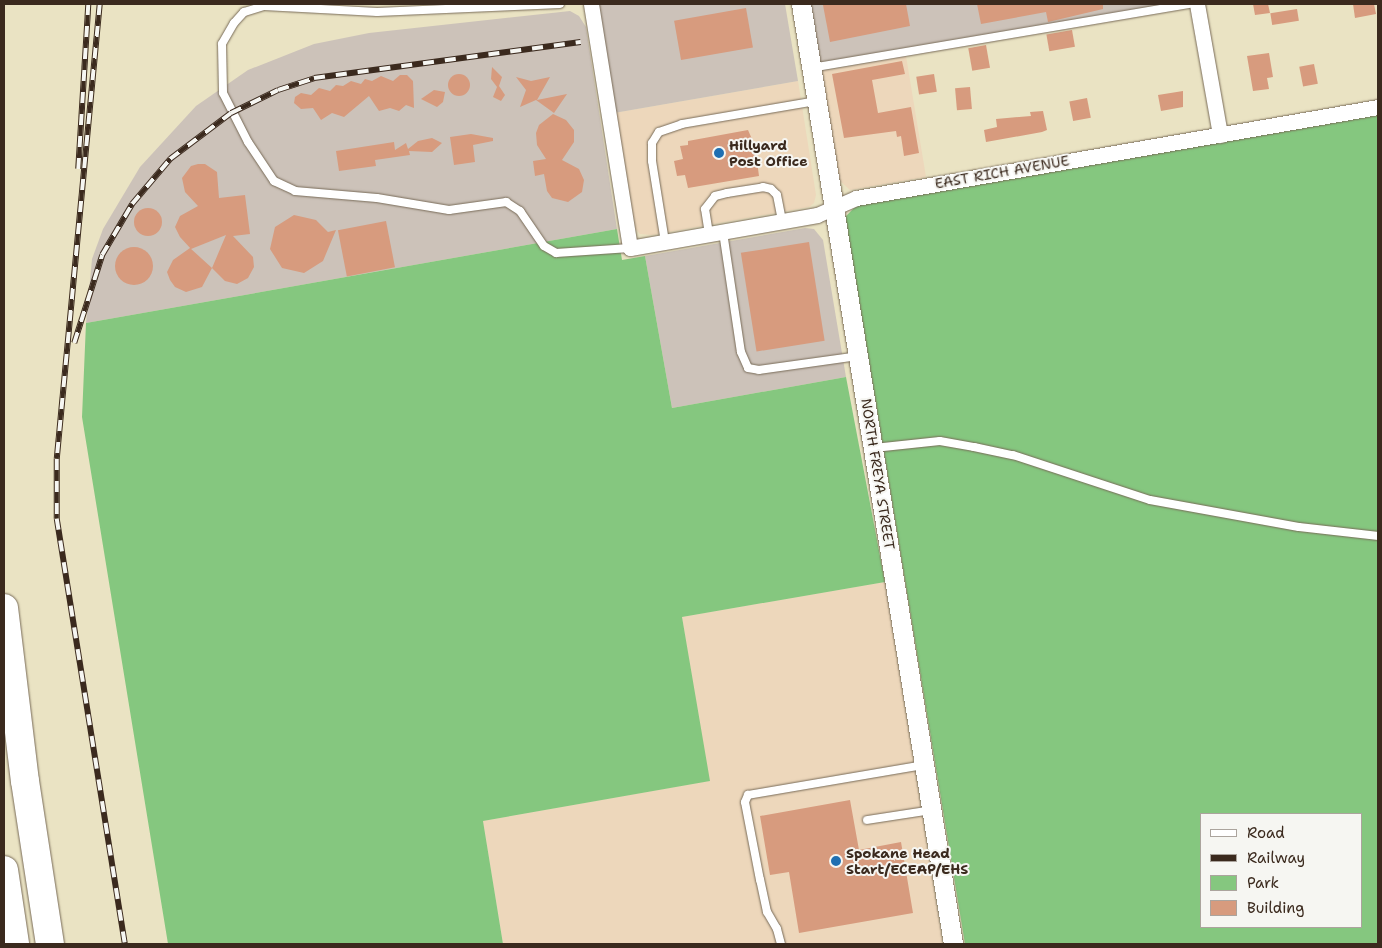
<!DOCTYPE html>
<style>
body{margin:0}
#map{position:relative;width:1382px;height:948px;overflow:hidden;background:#eae3c3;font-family:"Shantell Sans",sans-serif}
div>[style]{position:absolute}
.built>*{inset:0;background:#edd7bb}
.industrial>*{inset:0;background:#ccc2b9}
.green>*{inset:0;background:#85c77f}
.building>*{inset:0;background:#d79b7e;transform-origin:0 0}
.round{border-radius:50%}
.roads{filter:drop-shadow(0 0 1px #786b58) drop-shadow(0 0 1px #786b58)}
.service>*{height:8px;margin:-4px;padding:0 4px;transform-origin:4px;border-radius:4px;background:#fff}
.minor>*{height:15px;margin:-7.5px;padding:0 7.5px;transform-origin:7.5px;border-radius:7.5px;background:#fff}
.tertiary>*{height:19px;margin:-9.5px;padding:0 9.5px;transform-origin:9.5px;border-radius:9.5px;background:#fff}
.motorway>*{height:28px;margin:-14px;padding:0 14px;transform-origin:14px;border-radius:14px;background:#fff}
.rail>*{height:5.5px;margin-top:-2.75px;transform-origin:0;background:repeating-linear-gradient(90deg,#f6f6f2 0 11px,#3b2a1e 0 22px);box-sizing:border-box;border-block:1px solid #3b2a1e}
.dots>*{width:14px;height:14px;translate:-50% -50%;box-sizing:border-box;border:2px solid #f6f6f2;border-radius:50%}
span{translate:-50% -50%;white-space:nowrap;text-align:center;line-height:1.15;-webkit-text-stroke:4px #f6f6f2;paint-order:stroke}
.poi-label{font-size:14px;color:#3b2a1e;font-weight:700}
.left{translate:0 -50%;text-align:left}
.street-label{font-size:14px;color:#3b2a1e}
.frame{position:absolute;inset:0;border:5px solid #3b2a1e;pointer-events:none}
.legend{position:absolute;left:1200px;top:813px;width:162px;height:115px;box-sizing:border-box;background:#f6f6f2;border:1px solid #aba49d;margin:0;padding:6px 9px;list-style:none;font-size:15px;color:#3b2a1e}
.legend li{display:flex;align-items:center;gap:10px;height:25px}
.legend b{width:25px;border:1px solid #aba49d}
</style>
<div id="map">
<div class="built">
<i style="clip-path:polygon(906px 56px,926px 177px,850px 190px,839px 180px,819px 71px)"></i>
<i style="clip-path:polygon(798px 81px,816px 195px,814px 203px,809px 207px,652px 235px,640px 234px,633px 226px,614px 113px)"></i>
<i style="clip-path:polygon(885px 582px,943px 944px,503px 944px,483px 821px,709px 781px,682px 617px)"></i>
</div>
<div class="industrial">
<i style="clip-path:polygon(597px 4px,785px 4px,798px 81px,614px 113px)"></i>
<i style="clip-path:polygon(808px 4px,1186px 4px,1186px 8px,819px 71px)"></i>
<i style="clip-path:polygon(570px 11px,579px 16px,586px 27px,617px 229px,86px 323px,92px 259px,103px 229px,140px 167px,196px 106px,248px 70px,314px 44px,369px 33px)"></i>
<i style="clip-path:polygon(805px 228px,814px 229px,823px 240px,846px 377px,672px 408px,645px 256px)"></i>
</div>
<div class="green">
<i style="clip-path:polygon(evenodd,1378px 115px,1378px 944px,965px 944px,845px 217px,857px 205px,1378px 115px,1201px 814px,1361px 814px,1361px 927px,1201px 927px,1201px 814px)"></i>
<i style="clip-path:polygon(617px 229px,622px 260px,645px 256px,672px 408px,846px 377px,885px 582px,682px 617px,710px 781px,483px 821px,503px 944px,168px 944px,82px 417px,86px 323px)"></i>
</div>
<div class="building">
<i style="clip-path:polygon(906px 4px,910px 26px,830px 42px,823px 5px)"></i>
<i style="clip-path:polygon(977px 4px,1103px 4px,1103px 9px,1048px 22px,1046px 12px,981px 24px)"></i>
<i style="clip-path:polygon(1253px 4px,1268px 4px,1270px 13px,1255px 15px)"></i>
<i style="clip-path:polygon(1353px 4px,1374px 4px,1376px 14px,1355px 18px)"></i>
<i style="left:746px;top:8px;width:40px;height:73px;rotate:80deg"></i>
<i style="left:1297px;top:9px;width:12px;height:27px;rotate:81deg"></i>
<i style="left:1072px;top:30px;width:17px;height:26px;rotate:80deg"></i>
<i style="left:986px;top:45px;width:23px;height:18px;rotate:80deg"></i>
<i style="clip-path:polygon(1269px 53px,1273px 77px,1267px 78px,1269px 89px,1253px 91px,1247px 56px)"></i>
<i style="clip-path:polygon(902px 61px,905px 74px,872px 80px,878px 113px,911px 107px,919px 153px,904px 156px,901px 136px,897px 137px,896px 131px,844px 138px,832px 74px)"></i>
<i style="left:1314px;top:64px;width:20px;height:15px;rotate:79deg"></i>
<i style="clip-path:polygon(492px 67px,502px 77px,499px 86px,505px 95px,501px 101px,493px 97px,497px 87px,491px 79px)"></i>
<i class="round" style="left:448px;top:74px;width:22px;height:22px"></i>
<i style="left:934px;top:74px;width:18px;height:18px;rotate:81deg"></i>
<i style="clip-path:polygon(400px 75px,407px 75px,413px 81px,414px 108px,406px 105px,399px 111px,390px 108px,379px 111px,369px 96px,344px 117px,332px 113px,321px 120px,313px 108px,301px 109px,294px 103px,295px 97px,301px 93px,311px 95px,319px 88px,330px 91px,336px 85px,343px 86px,351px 81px,361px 84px,365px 79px,372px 81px,381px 76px,393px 81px)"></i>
<i style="clip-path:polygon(516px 77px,531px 81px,550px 77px,537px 100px,567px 94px,554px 113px,536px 100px,520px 107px,526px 90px)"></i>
<i style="left:970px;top:87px;width:22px;height:15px;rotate:85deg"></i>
<i style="clip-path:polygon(434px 90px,445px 92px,443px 102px,437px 107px,421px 99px)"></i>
<i style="clip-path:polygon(1183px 91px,1183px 107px,1161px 111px,1158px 95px)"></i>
<i style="left:1087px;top:98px;width:20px;height:18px;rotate:79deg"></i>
<i style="clip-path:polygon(1043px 111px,1047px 130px,1042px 132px,986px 142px,984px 130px,997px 127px,996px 119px,1031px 116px,1030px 112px)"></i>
<i style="clip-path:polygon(553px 114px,566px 120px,574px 130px,574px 142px,562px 160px,579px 169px,584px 180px,582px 192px,568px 202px,552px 198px,547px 191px,544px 174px,535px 176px,533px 161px,546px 159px,537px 145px,536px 133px,539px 125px)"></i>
<i style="clip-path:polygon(748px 130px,755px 146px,759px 176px,688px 188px,685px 175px,677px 176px,674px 161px,683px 159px,680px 146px,688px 145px,688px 141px)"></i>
<i style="clip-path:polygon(471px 134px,493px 138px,493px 141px,473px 145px,475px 162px,454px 165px,450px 137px)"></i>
<i style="clip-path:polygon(432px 138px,442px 143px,432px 152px,409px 151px,410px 155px,375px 160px,376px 166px,339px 171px,336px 151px,394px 142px,395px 150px,406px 143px,408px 149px,418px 141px)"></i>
<i style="clip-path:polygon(198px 164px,205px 164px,217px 172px,219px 198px,245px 195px,250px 234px,233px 236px,253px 257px,254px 267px,248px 278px,237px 284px,225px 281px,212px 268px,202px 287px,186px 292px,175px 287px,170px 280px,167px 272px,173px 260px,190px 248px,212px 268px,226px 235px,191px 249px,180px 237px,175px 227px,180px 216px,198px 206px,185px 192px,182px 178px,191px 166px)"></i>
<i class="round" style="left:134px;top:208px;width:28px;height:28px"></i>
<i style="clip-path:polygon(294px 215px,316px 220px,328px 232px,336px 230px,323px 261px,304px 273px,282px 268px,270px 249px,275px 227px)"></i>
<i style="left:386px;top:221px;width:47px;height:49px;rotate:79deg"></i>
<i style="left:809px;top:242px;width:100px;height:69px;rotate:81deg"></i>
<i class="round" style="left:115px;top:247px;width:38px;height:38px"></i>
<i style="clip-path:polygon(850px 800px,859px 850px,901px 842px,913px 913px,799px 933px,789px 872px,770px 875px,760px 816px)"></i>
</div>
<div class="roads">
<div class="service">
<i style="left:560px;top:4px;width:183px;rotate:177.5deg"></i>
<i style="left:377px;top:12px;width:113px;rotate:-177deg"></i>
<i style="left:264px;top:6px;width:21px;rotate:163deg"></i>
<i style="left:244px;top:12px;width:15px;rotate:132deg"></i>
<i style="left:234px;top:23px;width:24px;rotate:120deg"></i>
<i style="left:222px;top:44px;width:49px;rotate:88.8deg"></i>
<i style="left:223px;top:93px;width:55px;rotate:63deg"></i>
<i style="left:248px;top:142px;width:47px;rotate:56.3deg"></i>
<i style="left:274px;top:181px;width:23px;rotate:25deg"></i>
<i style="left:295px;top:191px;width:82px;rotate:4.9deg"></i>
<i style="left:377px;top:198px;width:73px;rotate:9.5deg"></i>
<i style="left:449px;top:210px;width:58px;rotate:-8deg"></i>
<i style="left:506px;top:202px;width:17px;rotate:33deg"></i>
<i style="left:520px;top:211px;width:42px;rotate:55.6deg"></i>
<i style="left:544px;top:246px;width:14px;rotate:30deg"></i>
<i style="left:556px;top:253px;width:74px;rotate:-3.9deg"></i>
<i style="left:811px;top:68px;width:385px;rotate:-9.6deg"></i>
<i style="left:723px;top:232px;width:121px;rotate:81.5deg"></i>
<i style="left:741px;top:352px;width:17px;rotate:66deg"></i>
<i style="left:748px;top:368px;width:11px;rotate:10deg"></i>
<i style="left:759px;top:370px;width:101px;rotate:-8deg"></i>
<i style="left:709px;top:234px;width:25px;rotate:-99deg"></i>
<i style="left:705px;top:209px;width:16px;rotate:-52deg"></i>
<i style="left:715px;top:196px;width:12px;rotate:-14deg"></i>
<i style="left:727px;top:193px;width:36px;rotate:-9deg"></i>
<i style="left:763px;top:187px;width:8px;rotate:14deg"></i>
<i style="left:771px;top:189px;width:8px;rotate:45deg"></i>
<i style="left:777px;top:195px;width:26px;rotate:79deg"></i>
<i style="left:665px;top:242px;width:82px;rotate:-99.1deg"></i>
<i style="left:652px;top:161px;width:18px;rotate:-90deg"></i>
<i style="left:652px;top:143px;width:13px;rotate:-58deg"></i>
<i style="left:659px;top:132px;width:24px;rotate:-19deg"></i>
<i style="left:682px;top:124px;width:136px;rotate:-9.7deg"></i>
<i style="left:874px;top:448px;width:66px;rotate:-6.1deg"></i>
<i style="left:940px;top:441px;width:35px;rotate:10deg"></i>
<i style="left:974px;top:447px;width:40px;rotate:12deg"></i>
<i style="left:1013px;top:455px;width:144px;rotate:18.2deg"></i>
<i style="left:1150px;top:500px;width:151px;rotate:10.3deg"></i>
<i style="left:1299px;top:527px;width:80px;rotate:6.5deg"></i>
<i style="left:867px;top:820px;width:66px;rotate:-8.7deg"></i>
<i style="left:781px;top:944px;width:16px;rotate:-105deg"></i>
<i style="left:777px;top:929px;width:20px;rotate:-120deg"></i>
<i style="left:767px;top:912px;width:33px;rotate:-102deg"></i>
<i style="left:760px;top:880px;width:79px;rotate:-100.9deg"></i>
<i style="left:745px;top:802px;width:8px;rotate:-67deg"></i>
<i style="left:748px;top:795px;width:178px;rotate:-9.7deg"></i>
</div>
<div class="minor">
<i style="left:591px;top:4px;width:247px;rotate:80.9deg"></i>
<i style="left:630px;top:248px;width:190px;rotate:-10deg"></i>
<i style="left:817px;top:215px;width:43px;rotate:-23.6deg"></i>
<i style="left:856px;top:198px;width:530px;rotate:-9.89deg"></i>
<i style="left:1197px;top:4px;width:133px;rotate:80deg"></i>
</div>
<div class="tertiary">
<i style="left:801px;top:4px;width:952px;rotate:80.81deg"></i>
</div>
<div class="motorway">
<i style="left:4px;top:608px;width:174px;rotate:83.1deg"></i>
<i style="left:25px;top:781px;width:165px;rotate:81.3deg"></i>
<i style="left:4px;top:870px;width:75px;rotate:81.5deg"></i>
</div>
</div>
<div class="rail">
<i style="left:100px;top:4px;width:457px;rotate:95.4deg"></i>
<i style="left:57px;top:459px;width:60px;rotate:90deg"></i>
<i style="left:57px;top:519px;width:430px;rotate:80.9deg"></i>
<i style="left:78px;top:169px;width:165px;rotate:-86.5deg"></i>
<i style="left:74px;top:343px;width:92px;rotate:-72.3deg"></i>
<i style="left:102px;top:255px;width:59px;rotate:-59.5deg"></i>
<i style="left:132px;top:204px;width:59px;rotate:-49.8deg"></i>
<i style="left:170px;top:159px;width:76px;rotate:-37deg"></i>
<i style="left:231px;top:113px;width:52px;rotate:-26.1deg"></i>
<i style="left:278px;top:90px;width:38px;rotate:-18deg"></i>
<i style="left:314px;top:78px;width:269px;rotate:-7.7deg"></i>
</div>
<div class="dots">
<i style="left:719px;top:153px;background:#1f6fb2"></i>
<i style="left:836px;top:861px;background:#1f6fb2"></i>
</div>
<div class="poi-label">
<span class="left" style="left:729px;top:153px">Hillyard<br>Post Office</span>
<span class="left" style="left:846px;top:861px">Spokane Head<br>Start/ECEAP/EHS</span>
</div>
<div class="street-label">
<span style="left:1002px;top:172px;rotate:-10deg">EAST RICH AVENUE</span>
<span style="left:878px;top:474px;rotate:81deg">NORTH FREYA STREET</span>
</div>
<div class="frame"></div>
<ul class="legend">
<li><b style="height:6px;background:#fff"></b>Road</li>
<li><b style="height:6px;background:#3b2a1e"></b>Railway</li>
<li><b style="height:14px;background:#85c77f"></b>Park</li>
<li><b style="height:14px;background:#d79b7e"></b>Building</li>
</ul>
</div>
